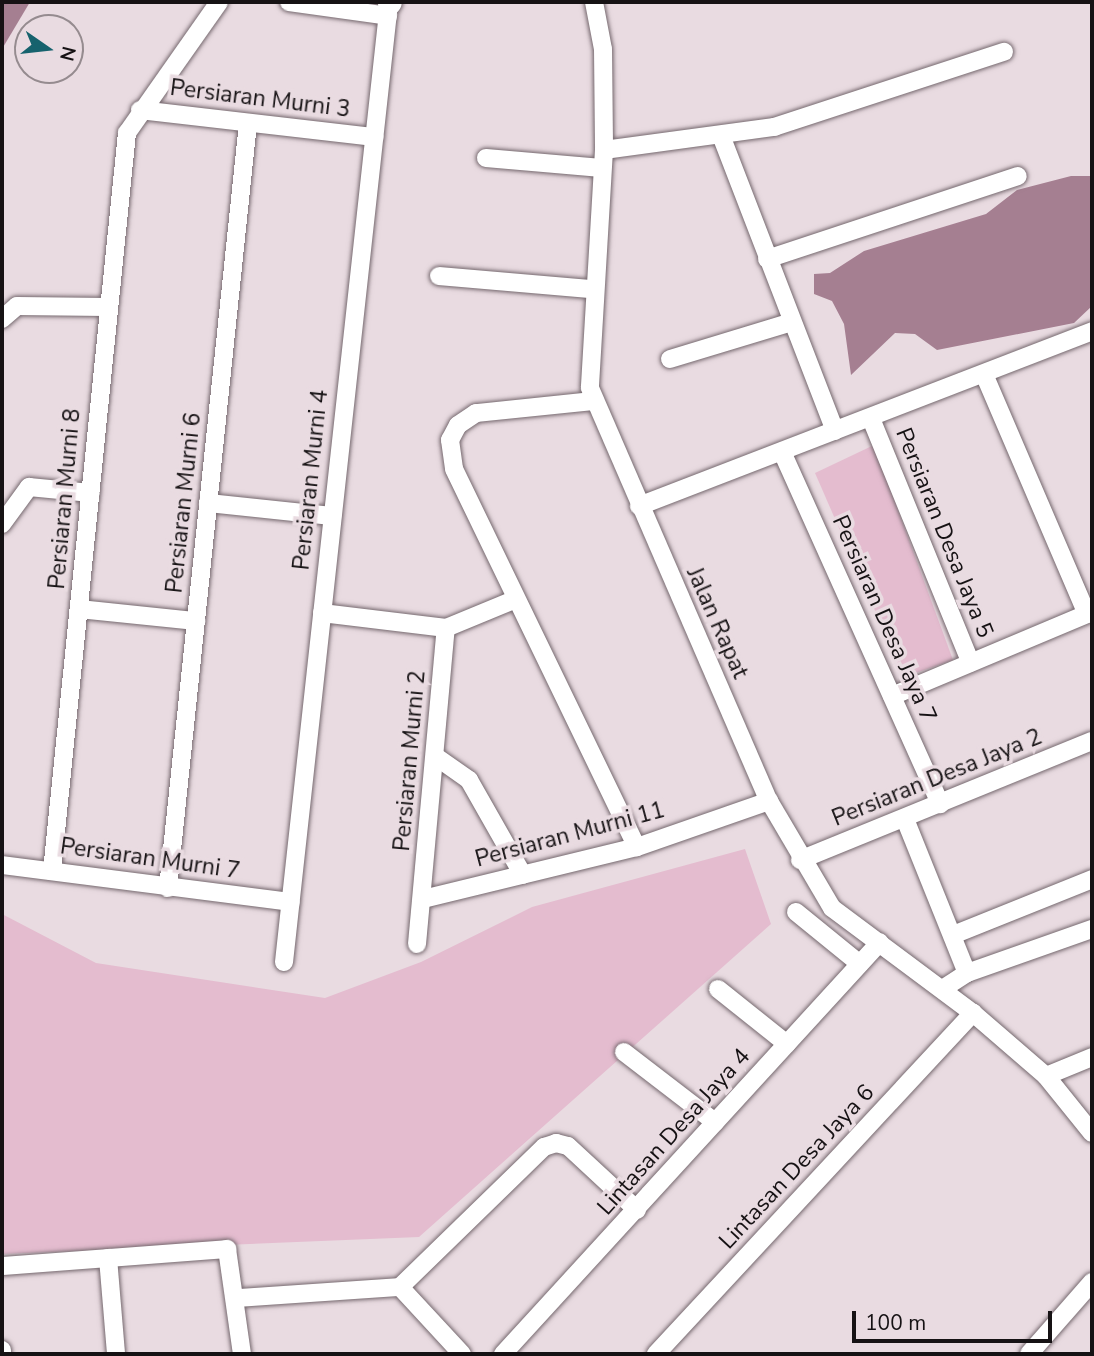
<!DOCTYPE html>
<style>
body{margin:0}
#map{position:relative;width:1094px;height:1356px;overflow:hidden;background:#e9dbe1;font-family:"Nunito Sans",sans-serif}
div>[style]{position:absolute}
.green>*{inset:0;background:#e4bccf}
.water>*{inset:0;background:#a57f91}
.roads{filter:drop-shadow(0 0 2px #75686e) drop-shadow(0 0 2px #75686e)}
.minor>*{height:18px;margin:-9px;padding:0 9px;transform-origin:9px;border-radius:9px;background:#fff}
.major>*{height:23px;margin:-11.5px;padding:0 11.5px;transform-origin:11.5px;border-radius:11.5px;background:#fff}
span{translate:-50% -50%;white-space:nowrap;text-align:center;line-height:1.15;-webkit-text-stroke:7px #e9dbe1;paint-order:stroke}
.street-label{font-size:23px;color:#161214}
.frame{position:absolute;inset:0;border:4px solid #161214;pointer-events:none}
.north{position:absolute;left:14px;top:14px;width:70px;height:70px;box-sizing:border-box;background:#e9dbe1;border:2px solid #958b8f;border-radius:50%;rotate:104deg;font-size:19px;font-weight:700;line-height:28px;text-align:center;color:#161214}
.north::after{content:'';display:block;margin:auto;width:24px;height:32px;background:#16626d;clip-path:polygon(50% 0,100% 100%,50% 72%,0 100%)}
.scale{position:absolute;left:852px;top:1311px;width:200px;height:32px;box-sizing:border-box;border:4px solid #161214;border-top:0;padding-left:9px;font-size:21px;line-height:24px;white-space:nowrap;color:#161214;-webkit-text-stroke:5px #e9dbe1;paint-order:stroke}
</style>
<div id="map">
<div class="green">
<i style="clip-path:polygon(874px 445px,953px 660px,904px 677px,815px 473px)"></i>
<i style="clip-path:polygon(745px 849px,771px 924px,419px 1237px,2px 1254px,2px 914px,96px 963px,325px 998px,421px 962px,532px 907px)"></i>
</div>
<div class="water">
<i style="clip-path:polygon(2px 2px,30px 2px,2px 49px)"></i>
<i style="clip-path:polygon(1071px 176px,1092px 176px,1092px 306px,1074px 323px,937px 350px,915px 334px,895px 333px,851px 375px,844px 324px,832px 301px,814px 294px,814px 274px,830px 273px,864px 251px,986px 214px,1017px 190px)"></i>
</div>
<div class="roads">
<div class="minor">
<i style="left:289px;top:2px;width:100px;rotate:8deg"></i>
<i style="left:594px;top:2px;width:48px;rotate:79.2deg"></i>
<i style="left:603px;top:49px;width:101px;rotate:89.4deg"></i>
<i style="left:604px;top:150px;width:238px;rotate:93.4deg"></i>
<i style="left:590px;top:388px;width:450px;rotate:66.6deg"></i>
<i style="left:769px;top:801px;width:124px;rotate:59.5deg"></i>
<i style="left:832px;top:908px;width:176px;rotate:36.7deg"></i>
<i style="left:973px;top:1013px;width:96px;rotate:40.8deg"></i>
<i style="left:1046px;top:1076px;width:73px;rotate:51.1deg"></i>
<i style="left:140px;top:110px;width:236px;rotate:6.6deg"></i>
<i style="left:722px;top:138px;width:314px;rotate:68.9deg"></i>
<i style="left:604px;top:150px;width:172px;rotate:-7.7deg"></i>
<i style="left:774px;top:127px;width:242px;rotate:-18.1deg"></i>
<i style="left:486px;top:158px;width:116px;rotate:4.9deg"></i>
<i style="left:767px;top:259px;width:264px;rotate:-18.3deg"></i>
<i style="left:439px;top:276px;width:154px;rotate:4.9deg"></i>
<i style="left:2px;top:319px;width:20px;rotate:-41deg"></i>
<i style="left:17px;top:306px;width:90px;rotate:0.6deg"></i>
<i style="left:670px;top:359px;width:127px;rotate:-16.9deg"></i>
<i style="left:984px;top:374px;width:261px;rotate:66.8deg"></i>
<i style="left:593px;top:401px;width:118px;rotate:174.1deg"></i>
<i style="left:476px;top:413px;width:22px;rotate:146deg"></i>
<i style="left:458px;top:425px;width:17px;rotate:118deg"></i>
<i style="left:450px;top:440px;width:29px;rotate:82deg"></i>
<i style="left:454px;top:469px;width:420px;rotate:64.2deg"></i>
<i style="left:872px;top:421px;width:261px;rotate:67.8deg"></i>
<i style="left:783px;top:454px;width:384px;rotate:65.8deg"></i>
<i style="left:208px;top:503px;width:125px;rotate:6deg"></i>
<i style="left:639px;top:506px;width:486px;rotate:-21.1deg"></i>
<i style="left:2px;top:524px;width:46px;rotate:-53.9deg"></i>
<i style="left:29px;top:487px;width:62px;rotate:5.5deg"></i>
<i style="left:79px;top:609px;width:118px;rotate:5.9deg"></i>
<i style="left:322px;top:613px;width:125px;rotate:6.9deg"></i>
<i style="left:446px;top:628px;width:74px;rotate:-22.4deg"></i>
<i style="left:892px;top:696px;width:217px;rotate:-22.8deg"></i>
<i style="left:435px;top:756px;width:42px;rotate:35.2deg"></i>
<i style="left:469px;top:780px;width:109px;rotate:60.4deg"></i>
<i style="left:905px;top:819px;width:166px;rotate:68.1deg"></i>
<i style="left:800px;top:860px;width:315px;rotate:-22.2deg"></i>
<i style="left:2px;top:865px;width:291px;rotate:7.3deg"></i>
<i style="left:52px;top:871px;width:742px;rotate:-84.2deg"></i>
<i style="left:127px;top:133px;width:160px;rotate:-54.9deg"></i>
<i style="left:168px;top:888px;width:769px;rotate:-84.03deg"></i>
<i style="left:423px;top:899px;width:220px;rotate:-13.7deg"></i>
<i style="left:637px;top:847px;width:140px;rotate:-19.2deg"></i>
<i style="left:796px;top:912px;width:82px;rotate:39.1deg"></i>
<i style="left:953px;top:935px;width:150px;rotate:-21.9deg"></i>
<i style="left:417px;top:944px;width:317px;rotate:-84.8deg"></i>
<i style="left:284px;top:962px;width:965px;rotate:-83.75deg"></i>
<i style="left:944px;top:988px;width:27px;rotate:-33deg"></i>
<i style="left:967px;top:973px;width:133px;rotate:-19.4deg"></i>
<i style="left:718px;top:989px;width:88px;rotate:38.6deg"></i>
<i style="left:624px;top:1052px;width:115px;rotate:37.6deg"></i>
<i style="left:1046px;top:1076px;width:50px;rotate:-22.4deg"></i>
<i style="left:108px;top:1258px;width:96px;rotate:85.2deg"></i>
<i style="left:2px;top:1266px;width:226px;rotate:-4.3deg"></i>
<i style="left:227px;top:1249px;width:106px;rotate:81.9deg"></i>
<i style="left:400px;top:1287px;width:201px;rotate:-44.2deg"></i>
<i style="left:544px;top:1147px;width:13px;rotate:-18deg"></i>
<i style="left:556px;top:1143px;width:12px;rotate:14deg"></i>
<i style="left:568px;top:1146px;width:94px;rotate:42.8deg"></i>
<i style="left:400px;top:1287px;width:91px;rotate:47.2deg"></i>
<i style="left:238px;top:1298px;width:162px;rotate:-3.9deg"></i>
<i style="left:2px;top:1350px;width:4px;rotate:90deg"></i>
<i style="left:503px;top:1354px;width:558px;rotate:-47.54deg"></i>
<i style="left:656px;top:1354px;width:466px;rotate:-47.1deg"></i>
<i style="left:1029px;top:1354px;width:96px;rotate:-48.8deg"></i>
</div>
<div class="major">
<i style="left:389px;top:3px;width:1px;rotate:-45deg"></i>
</div>
</div>
<div class="street-label">
<span style="left:260px;top:99px;rotate:7deg">Persiaran Murni 3</span>
<span style="left:311px;top:480px;rotate:-84deg">Persiaran Murni 4</span>
<span style="left:65px;top:499px;rotate:-85deg">Persiaran Murni 8</span>
<span style="left:184px;top:503px;rotate:-84deg">Persiaran Murni 6</span>
<span style="left:944px;top:533px;rotate:68deg">Persiaran Desa Jaya 5</span>
<span style="left:884px;top:619px;rotate:66deg">Persiaran Desa Jaya 7</span>
<span style="left:717px;top:623px;rotate:66deg">Jalan Rapat</span>
<span style="left:410px;top:761px;rotate:-85deg">Persiaran Murni 2</span>
<span style="left:937px;top:778px;rotate:-22deg">Persiaran Desa Jaya 2</span>
<span style="left:570px;top:835px;rotate:-15deg">Persiaran Murni 11</span>
<span style="left:150px;top:859px;rotate:8deg">Persiaran Murni 7</span>
<span style="left:674px;top:1132px;rotate:-48deg">Lintasan Desa Jaya 4</span>
<span style="left:797px;top:1167px;rotate:-47deg">Lintasan Desa Jaya 6</span>
</div>
<div class="frame"></div>
<div class="north">N</div>
<div class="scale">100 m</div>
</div>
